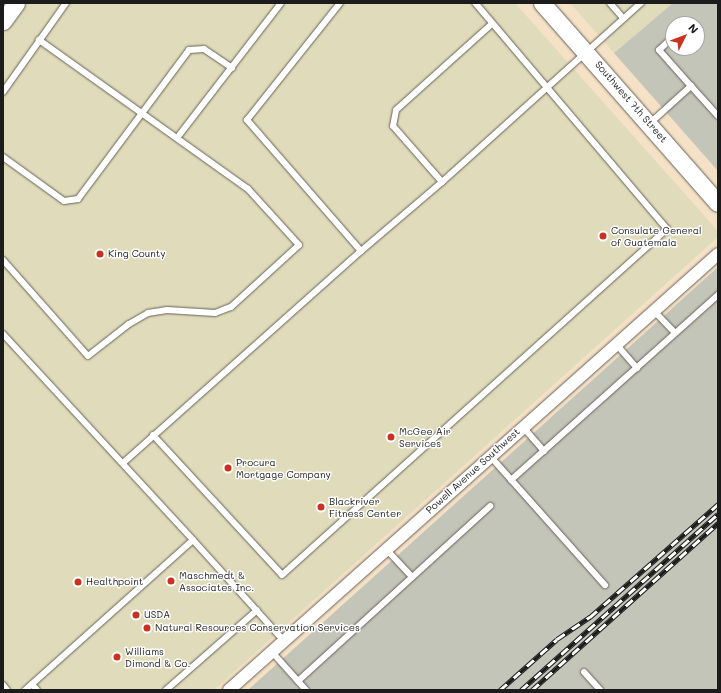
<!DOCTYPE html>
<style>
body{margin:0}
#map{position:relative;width:721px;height:693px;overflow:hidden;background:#f4e1c6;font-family:Mali,sans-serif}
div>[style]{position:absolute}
.built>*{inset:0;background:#e0dcbb}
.industrial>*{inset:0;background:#c4c5b9}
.roads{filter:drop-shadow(0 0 1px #686158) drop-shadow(0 0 1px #686158)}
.lane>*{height:6px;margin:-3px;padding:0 3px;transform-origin:3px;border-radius:3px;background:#fff}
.street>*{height:12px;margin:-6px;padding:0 6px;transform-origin:6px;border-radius:6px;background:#fff}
.secondary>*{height:17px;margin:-8.5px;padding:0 8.5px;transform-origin:8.5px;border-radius:8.5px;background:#fff}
.rail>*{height:4.5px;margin-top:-2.25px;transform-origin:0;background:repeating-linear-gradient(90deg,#fff 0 9px,#1c1c1c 0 18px);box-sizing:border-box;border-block:1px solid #1c1c1c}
.dots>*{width:11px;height:11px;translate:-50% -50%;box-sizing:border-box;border:2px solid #fff;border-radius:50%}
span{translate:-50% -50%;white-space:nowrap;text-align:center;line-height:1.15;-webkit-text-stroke:3px #fff;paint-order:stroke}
.street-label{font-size:10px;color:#1c1c1c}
.poi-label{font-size:10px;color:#1c1c1c}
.left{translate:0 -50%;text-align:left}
.frame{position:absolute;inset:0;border:4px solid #1c1c1c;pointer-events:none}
.north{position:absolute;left:665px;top:16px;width:40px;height:40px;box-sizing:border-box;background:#fff;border:1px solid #a4a4a4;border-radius:50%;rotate:48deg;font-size:11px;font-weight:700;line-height:16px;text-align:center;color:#1c1c1c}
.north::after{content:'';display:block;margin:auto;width:14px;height:18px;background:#c8321e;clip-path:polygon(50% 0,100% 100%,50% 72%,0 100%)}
</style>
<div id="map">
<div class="built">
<i style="clip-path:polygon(25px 3px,515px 3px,718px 231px,718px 237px,214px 690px,3px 690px,3px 33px)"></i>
<i style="clip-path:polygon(570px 3px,673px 3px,614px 53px)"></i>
</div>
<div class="industrial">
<i style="clip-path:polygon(evenodd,673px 3px,718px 3px,718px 171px,614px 53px,673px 3px,673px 24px,697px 24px,697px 48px,673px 48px,673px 24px)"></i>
<i style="clip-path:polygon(718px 267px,718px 690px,248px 690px)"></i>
</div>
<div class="roads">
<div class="lane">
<i style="left:610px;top:3px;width:20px;rotate:49deg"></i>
<i style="left:673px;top:37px;width:19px;rotate:137deg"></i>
<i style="left:659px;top:50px;width:48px;rotate:48.4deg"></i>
<i style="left:3px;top:92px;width:109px;rotate:-54.7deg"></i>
<i style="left:649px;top:124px;width:57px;rotate:-42.1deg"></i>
<i style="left:691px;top:86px;width:40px;rotate:48deg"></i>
<i style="left:177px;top:138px;width:170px;rotate:-52.4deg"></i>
<i style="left:3px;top:157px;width:75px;rotate:35.8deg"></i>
<i style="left:64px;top:201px;width:14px;rotate:-8deg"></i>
<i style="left:78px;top:199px;width:186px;rotate:-53.3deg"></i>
<i style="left:189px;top:50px;width:15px;rotate:-4deg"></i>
<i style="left:204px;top:49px;width:34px;rotate:34deg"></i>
<i style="left:442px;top:182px;width:74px;rotate:-131.2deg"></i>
<i style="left:393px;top:126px;width:16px;rotate:-79deg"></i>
<i style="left:396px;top:110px;width:129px;rotate:-41.9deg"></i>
<i style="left:361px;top:251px;width:106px;rotate:-40.4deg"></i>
<i style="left:442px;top:182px;width:268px;rotate:-42deg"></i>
<i style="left:3px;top:260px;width:128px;rotate:48.5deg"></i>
<i style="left:88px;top:356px;width:52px;rotate:-38deg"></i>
<i style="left:129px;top:324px;width:22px;rotate:-30deg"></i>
<i style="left:148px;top:313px;width:19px;rotate:-9deg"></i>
<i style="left:167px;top:310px;width:48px;rotate:3.6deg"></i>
<i style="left:215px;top:313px;width:17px;rotate:-21deg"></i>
<i style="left:231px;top:307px;width:92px;rotate:-42.4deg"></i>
<i style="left:299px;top:245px;width:76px;rotate:-132.3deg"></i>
<i style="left:248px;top:189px;width:257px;rotate:-144.5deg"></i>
<i style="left:654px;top:311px;width:30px;rotate:46deg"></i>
<i style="left:3px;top:334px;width:280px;rotate:47.3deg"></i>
<i style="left:193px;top:540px;width:225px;rotate:138.2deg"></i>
<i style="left:616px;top:344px;width:32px;rotate:49deg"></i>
<i style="left:523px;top:427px;width:32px;rotate:49deg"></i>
<i style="left:153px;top:435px;width:190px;rotate:47.3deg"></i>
<i style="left:282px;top:575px;width:518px;rotate:-41.95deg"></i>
<i style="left:667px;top:229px;width:297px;rotate:-130.3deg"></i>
<i style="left:490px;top:456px;width:173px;rotate:48.3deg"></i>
<i style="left:123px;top:463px;width:319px;rotate:-41.7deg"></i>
<i style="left:361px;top:251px;width:174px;rotate:-131deg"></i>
<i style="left:247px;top:120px;width:149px;rotate:-51.5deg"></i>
<i style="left:511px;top:480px;width:278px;rotate:-41.8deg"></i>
<i style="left:193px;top:540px;width:136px;rotate:48deg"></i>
<i style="left:386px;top:549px;width:38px;rotate:47deg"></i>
<i style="left:272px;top:652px;width:51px;rotate:48.2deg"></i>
<i style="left:584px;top:672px;width:24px;rotate:48deg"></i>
<i style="left:298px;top:681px;width:260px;rotate:-42.3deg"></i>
<i style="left:32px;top:684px;width:8px;rotate:50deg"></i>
<i style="left:3px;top:685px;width:6px;rotate:51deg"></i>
<i style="left:166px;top:690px;width:121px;rotate:-41.3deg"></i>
</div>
<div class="street">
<i style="left:229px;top:690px;width:655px;rotate:-41.72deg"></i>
</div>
<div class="secondary">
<i style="left:542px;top:3px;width:266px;rotate:48.7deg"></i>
<i style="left:3px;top:21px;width:22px;rotate:-54deg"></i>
</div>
</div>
<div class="rail">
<i style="left:500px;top:690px;width:76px;rotate:-41.8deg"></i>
<i style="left:557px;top:639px;width:40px;rotate:-34deg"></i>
<i style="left:590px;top:617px;width:171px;rotate:-41.4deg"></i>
<i style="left:521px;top:690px;width:264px;rotate:-41.8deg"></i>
<i style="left:532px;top:690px;width:250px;rotate:-41.9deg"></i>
</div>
<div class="dots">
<i style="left:603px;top:236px;background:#c8321e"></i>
<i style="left:100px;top:254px;background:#c8321e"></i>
<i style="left:391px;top:437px;background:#c8321e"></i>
<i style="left:228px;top:468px;background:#c8321e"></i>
<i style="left:321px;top:507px;background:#c8321e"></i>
<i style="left:171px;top:581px;background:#c8321e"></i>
<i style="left:78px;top:582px;background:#c8321e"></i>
<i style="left:136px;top:615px;background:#c8321e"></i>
<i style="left:147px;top:628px;background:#c8321e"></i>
<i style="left:117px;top:657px;background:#c8321e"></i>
</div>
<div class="street-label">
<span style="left:631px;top:102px;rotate:49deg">Southwest 7th Street</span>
<span style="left:473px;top:471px;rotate:-42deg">Powell Avenue Southwest</span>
</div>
<div class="poi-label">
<span class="left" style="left:611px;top:236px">Consulate General<br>of Guatemala</span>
<span class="left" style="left:108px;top:254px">King County</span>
<span class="left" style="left:399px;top:437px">McGee Air<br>Services</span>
<span class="left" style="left:236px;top:468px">Procura<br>Mortgage Company</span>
<span class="left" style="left:329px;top:507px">Blackriver<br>Fitness Center</span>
<span class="left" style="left:179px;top:581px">Maschmedt &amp;<br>Associates Inc.</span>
<span class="left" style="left:86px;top:582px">Healthpoint</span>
<span class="left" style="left:144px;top:615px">USDA</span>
<span class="left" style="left:155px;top:628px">Natural Resources Conservation Services</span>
<span class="left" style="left:125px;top:657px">Williams<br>Dimond &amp; Co.</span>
</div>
<div class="frame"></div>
<div class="north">N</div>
</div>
